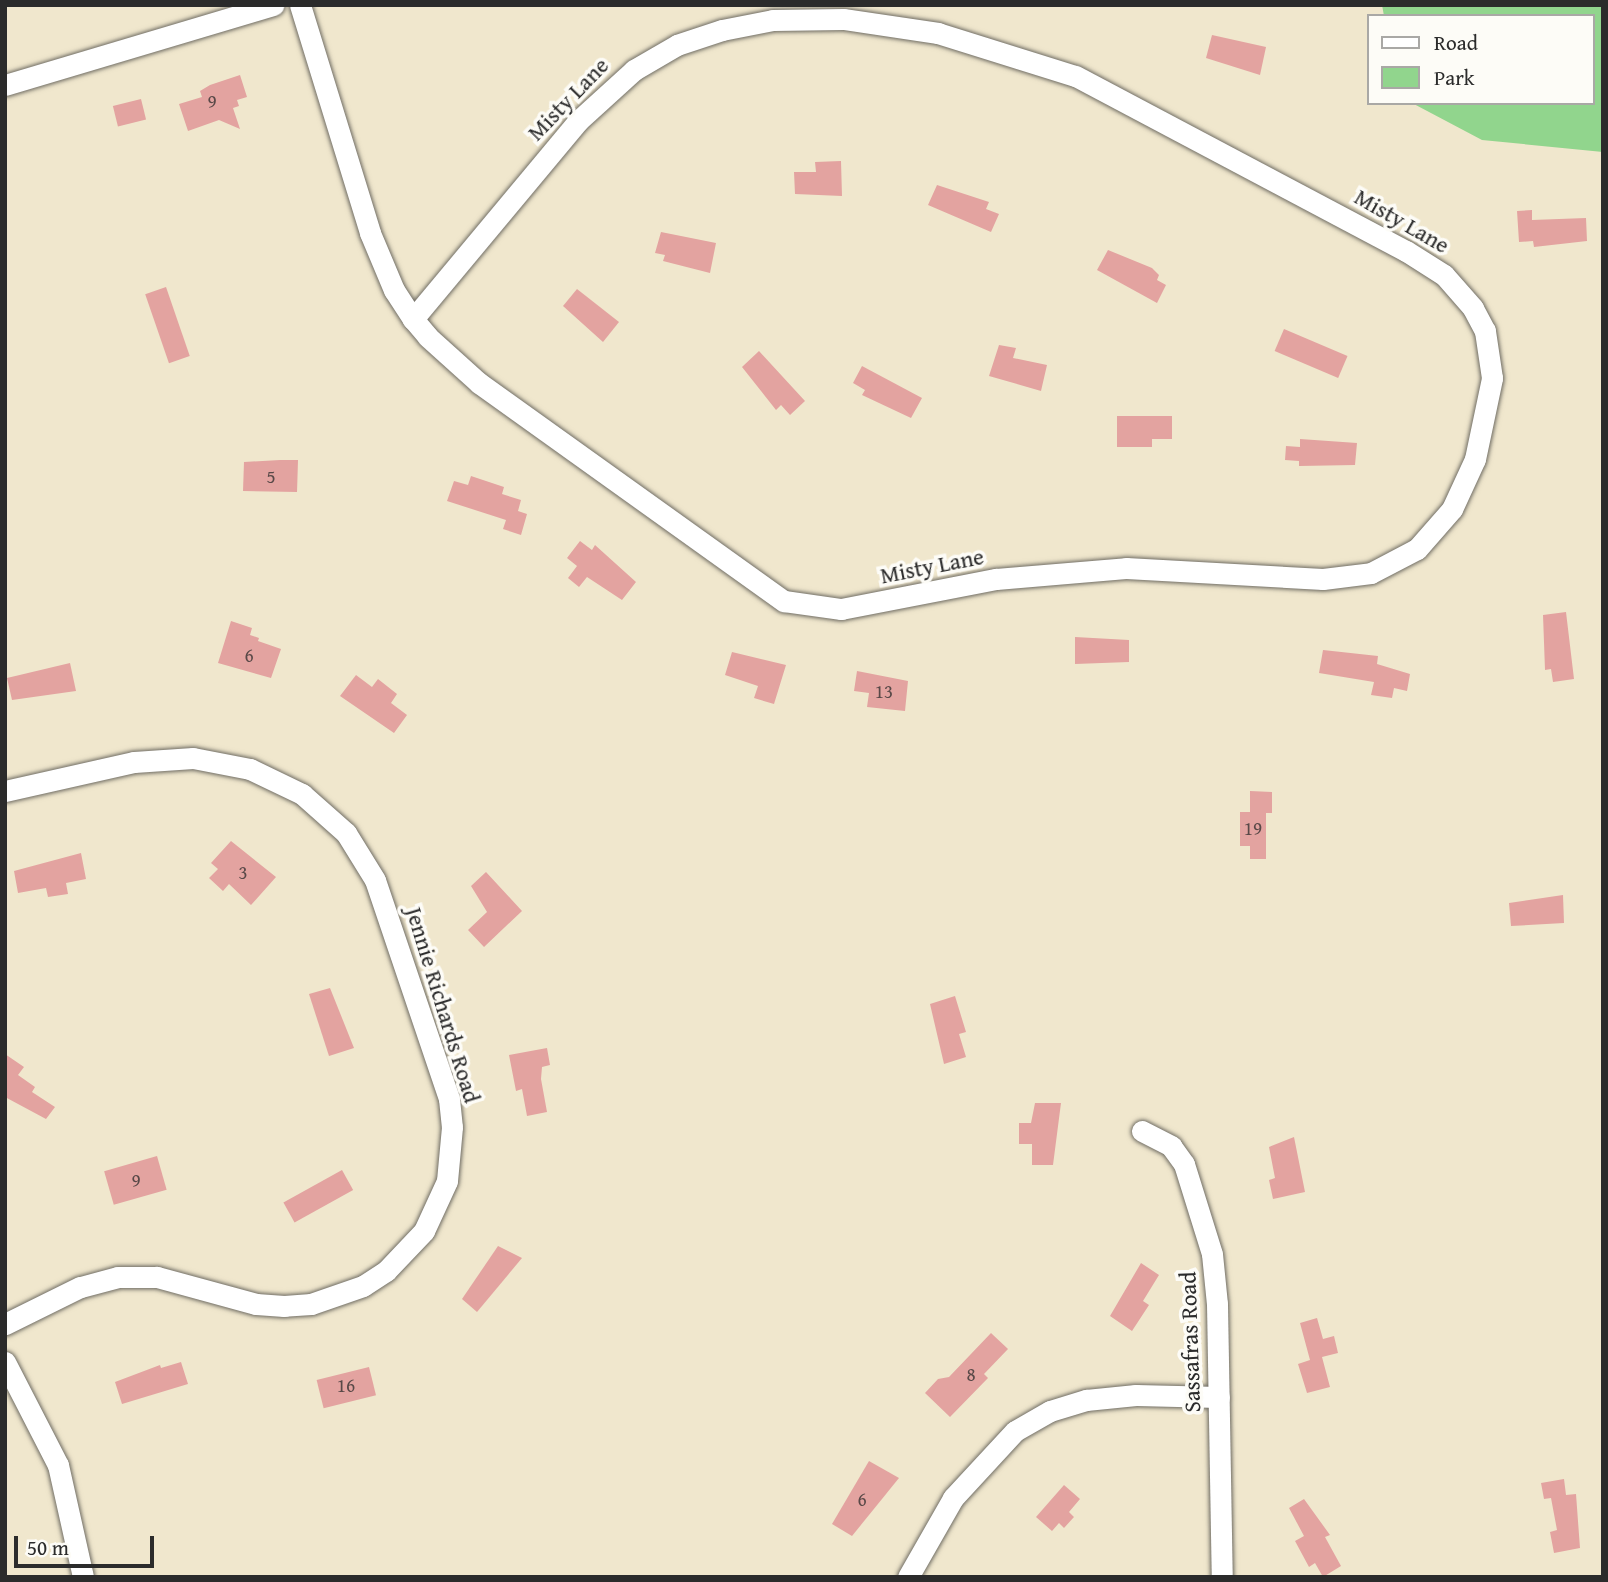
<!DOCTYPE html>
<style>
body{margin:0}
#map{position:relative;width:1608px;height:1582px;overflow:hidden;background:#f0e7cd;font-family:"Gentium Book Plus",serif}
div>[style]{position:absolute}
.green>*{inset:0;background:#91d58d}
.building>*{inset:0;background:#e3a3a0;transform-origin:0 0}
.roads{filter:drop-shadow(0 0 2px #706d64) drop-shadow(0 0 2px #706d64)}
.minor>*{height:21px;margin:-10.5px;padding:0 10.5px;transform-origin:10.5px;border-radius:10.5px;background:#fff}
span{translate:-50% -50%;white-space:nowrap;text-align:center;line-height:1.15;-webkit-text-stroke:7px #fdfcf7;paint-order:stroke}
.number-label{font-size:19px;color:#594948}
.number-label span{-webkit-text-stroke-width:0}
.street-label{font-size:23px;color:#2b2b2b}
.frame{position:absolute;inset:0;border:7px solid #2b2b2b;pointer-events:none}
.legend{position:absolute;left:1367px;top:14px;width:228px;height:91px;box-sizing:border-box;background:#fdfcf7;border:2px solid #a9a8a5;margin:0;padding:9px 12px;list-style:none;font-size:21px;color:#2b2b2b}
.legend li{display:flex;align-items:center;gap:14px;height:35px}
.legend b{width:35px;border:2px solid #a9a8a5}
.scale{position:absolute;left:14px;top:1536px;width:140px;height:32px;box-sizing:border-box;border:4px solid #2b2b2b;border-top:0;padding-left:9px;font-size:21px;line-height:24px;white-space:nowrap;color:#2b2b2b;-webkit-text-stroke:5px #fdfcf7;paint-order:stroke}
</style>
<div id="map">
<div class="green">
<i style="clip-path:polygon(1382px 5px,1603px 5px,1603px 152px,1482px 140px,1412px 103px,1592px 103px,1592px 16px,1384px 16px)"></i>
</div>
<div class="building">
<i style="clip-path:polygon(1212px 35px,1266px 47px,1260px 75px,1206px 58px)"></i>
<i style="clip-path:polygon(240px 75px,247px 97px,237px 100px,239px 106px,233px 108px,240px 129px,219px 120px,188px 131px,179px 104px,202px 97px,200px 91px,210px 85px)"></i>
<i style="left:141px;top:99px;width:21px;height:29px;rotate:76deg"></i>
<i style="clip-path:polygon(841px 161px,842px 196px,795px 194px,794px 172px,816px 172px,815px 162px)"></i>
<i style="clip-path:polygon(937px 185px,989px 202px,986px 209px,999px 214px,991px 232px,928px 205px)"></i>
<i style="clip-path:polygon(1532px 210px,1532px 220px,1586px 218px,1587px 241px,1534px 247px,1533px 241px,1519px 242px,1517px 211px)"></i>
<i style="clip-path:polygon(661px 232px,716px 243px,710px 273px,663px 261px,665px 255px,655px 253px)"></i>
<i style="clip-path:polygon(1108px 250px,1152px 268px,1159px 275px,1157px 280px,1166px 285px,1157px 303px,1097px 270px)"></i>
<i style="left:166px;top:287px;width:73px;height:22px;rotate:71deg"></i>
<i style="clip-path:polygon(577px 289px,619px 322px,603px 342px,563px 306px)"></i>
<i style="left:1284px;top:329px;width:69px;height:24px;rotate:23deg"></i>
<i style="clip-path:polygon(999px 345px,1016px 348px,1013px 358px,1047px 365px,1041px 391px,989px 376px)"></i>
<i style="clip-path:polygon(759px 351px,805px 401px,790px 415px,781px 405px,776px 410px,742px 367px)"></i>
<i style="clip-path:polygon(862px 366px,922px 398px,911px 418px,862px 395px,865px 390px,853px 383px)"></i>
<i style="clip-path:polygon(1117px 416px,1172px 416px,1172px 439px,1152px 439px,1152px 447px,1117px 447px)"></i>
<i style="clip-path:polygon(1300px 439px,1357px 443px,1355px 465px,1299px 466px,1299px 461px,1285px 460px,1286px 446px,1300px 447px)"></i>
<i style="clip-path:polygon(280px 460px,298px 460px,297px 492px,243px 491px,244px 462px)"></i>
<i style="clip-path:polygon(471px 476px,504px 487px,502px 494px,521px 500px,518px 511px,527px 514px,521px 535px,503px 529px,506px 520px,447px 501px,454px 481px,468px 485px)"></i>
<i style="clip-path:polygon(580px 541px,592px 550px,595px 545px,636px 582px,622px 600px,587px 577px,579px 587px,568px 578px,577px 566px,567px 558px)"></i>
<i style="clip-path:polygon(1566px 612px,1574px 679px,1553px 682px,1551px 669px,1545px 670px,1543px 615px)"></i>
<i style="clip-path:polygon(231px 621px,252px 628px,250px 635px,259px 638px,258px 641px,281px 649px,271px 678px,218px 663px)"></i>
<i style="clip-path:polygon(1075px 637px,1129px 640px,1129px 662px,1075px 664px)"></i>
<i style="clip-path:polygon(1323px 650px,1378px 656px,1377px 664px,1410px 674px,1407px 691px,1394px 688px,1392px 698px,1371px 695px,1374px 682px,1319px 673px)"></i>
<i style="clip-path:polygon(732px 652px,786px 665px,774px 704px,754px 698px,758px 686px,725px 675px)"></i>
<i style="clip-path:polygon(70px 663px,76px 691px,12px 700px,7px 678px)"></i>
<i style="clip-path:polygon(857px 671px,908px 681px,905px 711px,867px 707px,869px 693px,854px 691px)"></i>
<i style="clip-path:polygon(356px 675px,372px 687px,378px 679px,397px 694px,391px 703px,407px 715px,394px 733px,340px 696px)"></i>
<i style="clip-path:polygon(1250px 791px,1272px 792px,1272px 813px,1266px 813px,1266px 859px,1250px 859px,1250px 846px,1240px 846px,1240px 812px,1250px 812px)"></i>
<i style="clip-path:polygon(231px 841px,276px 877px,251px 905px,229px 884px,223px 891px,209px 878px,218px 869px,211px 863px)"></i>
<i style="clip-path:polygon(81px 853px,86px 879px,66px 883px,68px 894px,48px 897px,46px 888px,18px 893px,14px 871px)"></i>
<i style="clip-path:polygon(486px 872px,522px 911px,484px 947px,468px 930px,487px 912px,471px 886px)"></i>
<i style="clip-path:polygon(1563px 895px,1564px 923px,1511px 926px,1509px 903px)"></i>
<i style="clip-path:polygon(330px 988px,354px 1048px,329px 1056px,309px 994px)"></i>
<i style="clip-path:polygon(955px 996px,966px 1032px,959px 1034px,966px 1057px,944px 1064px,930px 1004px)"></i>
<i style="clip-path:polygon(547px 1048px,550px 1065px,542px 1067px,541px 1079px,547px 1112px,527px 1116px,522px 1089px,516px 1091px,509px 1055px)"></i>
<i style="clip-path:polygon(5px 1054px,24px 1067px,18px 1075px,35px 1087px,32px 1092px,55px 1107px,46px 1119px,5px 1097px)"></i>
<i style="clip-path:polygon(1035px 1103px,1061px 1103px,1053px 1165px,1032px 1165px,1032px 1144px,1019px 1144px,1019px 1123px,1031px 1123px)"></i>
<i style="clip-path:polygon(1294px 1137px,1305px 1192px,1273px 1199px,1269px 1180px,1275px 1178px,1269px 1147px)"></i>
<i style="left:157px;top:1156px;width:35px;height:55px;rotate:74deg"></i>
<i style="left:342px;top:1170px;width:23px;height:67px;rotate:61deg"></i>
<i style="clip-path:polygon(498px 1246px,522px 1258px,477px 1312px,462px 1299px)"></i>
<i style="clip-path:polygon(1141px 1263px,1159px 1275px,1143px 1301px,1149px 1305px,1132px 1331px,1110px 1316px)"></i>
<i style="clip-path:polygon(1317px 1318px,1323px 1339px,1334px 1336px,1338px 1353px,1322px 1357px,1330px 1387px,1307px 1393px,1298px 1364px,1310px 1360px,1300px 1323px)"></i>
<i style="clip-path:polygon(991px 1333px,1008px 1349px,984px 1374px,988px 1378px,950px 1417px,925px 1393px,938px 1379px,949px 1377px)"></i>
<i style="clip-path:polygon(181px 1362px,188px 1384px,122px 1404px,115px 1382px,160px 1365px,161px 1368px)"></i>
<i style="left:369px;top:1367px;width:29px;height:54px;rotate:76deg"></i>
<i style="clip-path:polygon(869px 1461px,899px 1478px,852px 1536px,832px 1524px)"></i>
<i style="clip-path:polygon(1564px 1479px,1566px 1495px,1576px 1494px,1580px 1548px,1554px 1553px,1550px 1532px,1557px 1530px,1551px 1498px,1544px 1499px,1541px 1483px)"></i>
<i style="clip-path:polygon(1064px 1485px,1080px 1499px,1069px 1512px,1074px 1517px,1064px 1528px,1059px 1523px,1052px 1531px,1036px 1517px)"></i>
<i style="clip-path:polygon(1304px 1499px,1330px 1535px,1325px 1537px,1341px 1566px,1323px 1577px,1315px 1563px,1309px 1567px,1295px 1541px,1304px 1536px,1289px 1508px)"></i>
</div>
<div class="roads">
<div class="minor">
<i style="left:300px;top:5px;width:239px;rotate:72.9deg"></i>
<i style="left:370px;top:233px;width:62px;rotate:67.2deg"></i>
<i style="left:394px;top:290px;width:35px;rotate:57deg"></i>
<i style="left:413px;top:319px;width:23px;rotate:50deg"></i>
<i style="left:428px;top:337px;width:69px;rotate:42deg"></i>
<i style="left:479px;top:383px;width:375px;rotate:35.6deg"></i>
<i style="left:784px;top:601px;width:58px;rotate:8deg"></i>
<i style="left:841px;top:609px;width:158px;rotate:-11deg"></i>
<i style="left:996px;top:579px;width:130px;rotate:-4.8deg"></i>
<i style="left:1126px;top:568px;width:197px;rotate:3.2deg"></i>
<i style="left:1323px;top:579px;width:48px;rotate:-7.1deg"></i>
<i style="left:1371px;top:573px;width:52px;rotate:-27.6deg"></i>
<i style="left:1417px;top:549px;width:53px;rotate:-48.8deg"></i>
<i style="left:1452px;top:509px;width:55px;rotate:-65.3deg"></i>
<i style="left:1475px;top:459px;width:83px;rotate:-78.1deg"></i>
<i style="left:1492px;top:378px;width:48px;rotate:-98.5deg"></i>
<i style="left:1485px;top:331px;width:26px;rotate:-118deg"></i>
<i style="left:1473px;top:308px;width:44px;rotate:-131.3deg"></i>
<i style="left:1444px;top:275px;width:45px;rotate:-147.7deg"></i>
<i style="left:1406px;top:251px;width:374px;rotate:-152.1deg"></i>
<i style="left:1075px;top:76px;width:144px;rotate:-162.6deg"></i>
<i style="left:938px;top:33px;width:96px;rotate:-171.6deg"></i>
<i style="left:843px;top:19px;width:70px;rotate:179.2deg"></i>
<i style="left:773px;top:20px;width:52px;rotate:168.9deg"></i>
<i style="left:722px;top:30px;width:47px;rotate:161.6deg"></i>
<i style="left:677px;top:45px;width:50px;rotate:149.8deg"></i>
<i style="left:634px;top:70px;width:76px;rotate:137.7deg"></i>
<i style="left:578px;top:121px;width:258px;rotate:129.8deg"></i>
<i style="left:5px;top:85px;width:280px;rotate:-16.6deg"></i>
<i style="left:5px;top:791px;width:132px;rotate:-12.7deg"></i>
<i style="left:134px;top:762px;width:59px;rotate:-3.9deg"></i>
<i style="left:193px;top:758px;width:58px;rotate:10.9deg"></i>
<i style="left:250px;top:769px;width:58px;rotate:25.7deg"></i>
<i style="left:302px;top:794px;width:59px;rotate:41.6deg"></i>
<i style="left:346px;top:833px;width:55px;rotate:58.3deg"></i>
<i style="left:375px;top:880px;width:231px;rotate:71.3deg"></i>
<i style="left:449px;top:1099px;width:28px;rotate:84deg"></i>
<i style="left:452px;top:1127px;width:54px;rotate:95.3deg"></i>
<i style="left:447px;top:1181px;width:55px;rotate:114.7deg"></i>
<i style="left:424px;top:1231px;width:55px;rotate:133.5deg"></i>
<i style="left:386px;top:1271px;width:27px;rotate:147deg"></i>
<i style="left:363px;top:1286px;width:55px;rotate:160.9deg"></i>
<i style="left:311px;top:1304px;width:27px;rotate:176deg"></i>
<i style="left:284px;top:1306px;width:28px;rotate:-176deg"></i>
<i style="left:256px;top:1304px;width:103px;rotate:-164.7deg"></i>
<i style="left:157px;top:1277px;width:39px;rotate:180deg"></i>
<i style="left:118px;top:1277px;width:39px;rotate:165deg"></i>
<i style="left:80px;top:1287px;width:84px;rotate:153.7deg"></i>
<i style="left:1142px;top:1131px;width:33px;rotate:27deg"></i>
<i style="left:1171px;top:1146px;width:22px;rotate:54deg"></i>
<i style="left:1184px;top:1164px;width:94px;rotate:72.7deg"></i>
<i style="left:1212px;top:1254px;width:50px;rotate:84.3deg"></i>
<i style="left:1217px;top:1304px;width:273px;rotate:89deg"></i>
<i style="left:5px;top:1362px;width:116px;rotate:62.8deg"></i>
<i style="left:58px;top:1465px;width:115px;rotate:77.4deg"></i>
<i style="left:908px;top:1577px;width:91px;rotate:-60.3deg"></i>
<i style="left:953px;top:1498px;width:91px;rotate:-47.2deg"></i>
<i style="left:1015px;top:1431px;width:40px;rotate:-29.7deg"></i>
<i style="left:1050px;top:1411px;width:38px;rotate:-17deg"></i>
<i style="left:1086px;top:1400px;width:50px;rotate:-5.7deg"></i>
<i style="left:1136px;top:1395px;width:83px;rotate:1.4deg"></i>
</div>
</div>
<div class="number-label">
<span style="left:212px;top:102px">9</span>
<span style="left:271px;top:477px">5</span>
<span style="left:249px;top:656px">6</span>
<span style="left:884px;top:692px">13</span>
<span style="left:1253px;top:829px">19</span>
<span style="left:243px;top:873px">3</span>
<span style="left:136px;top:1181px">9</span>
<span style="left:971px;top:1375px">8</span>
<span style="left:346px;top:1386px">16</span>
<span style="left:862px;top:1500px">6</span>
</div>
<div class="street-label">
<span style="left:568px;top:99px;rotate:-46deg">Misty Lane</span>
<span style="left:1402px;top:221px;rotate:30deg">Misty Lane</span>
<span style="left:932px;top:566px;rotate:-11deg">Misty Lane</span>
<span style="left:443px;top:1005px;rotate:73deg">Jennie Richards Road</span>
<span style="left:1190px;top:1342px;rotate:-92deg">Sassafras Road</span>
</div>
<div class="frame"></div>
<ul class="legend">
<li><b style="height:9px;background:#fff"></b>Road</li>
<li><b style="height:19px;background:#91d58d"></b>Park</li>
</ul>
<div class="scale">50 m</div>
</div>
